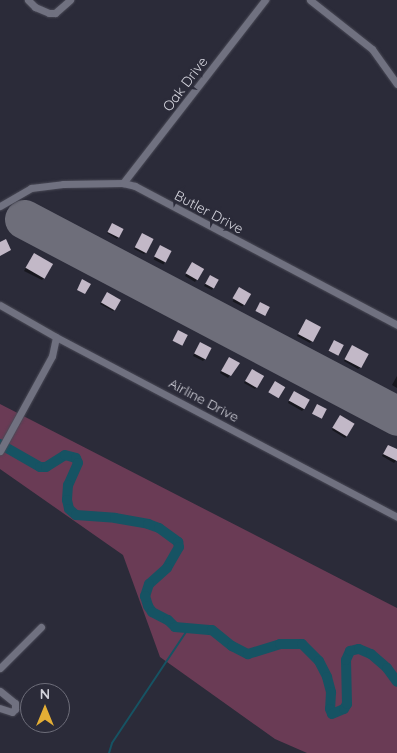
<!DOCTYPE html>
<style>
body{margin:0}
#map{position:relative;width:397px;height:753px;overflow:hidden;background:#2b2b39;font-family:Quicksand,sans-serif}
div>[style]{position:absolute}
.green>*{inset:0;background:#6a3b55}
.shadow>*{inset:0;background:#0007;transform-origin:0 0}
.stream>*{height:2px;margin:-1px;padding:0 1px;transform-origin:1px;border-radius:1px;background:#165363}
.river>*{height:10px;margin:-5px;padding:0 5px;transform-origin:5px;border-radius:5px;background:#165363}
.runway>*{height:39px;margin:-19.5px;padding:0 19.5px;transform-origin:19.5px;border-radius:19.5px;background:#6e6e7a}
.building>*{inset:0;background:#c2b8c7;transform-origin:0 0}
.roads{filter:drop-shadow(0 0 1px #494955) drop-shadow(0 0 1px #494955)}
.street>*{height:7px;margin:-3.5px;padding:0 3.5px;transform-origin:3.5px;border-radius:3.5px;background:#707180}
span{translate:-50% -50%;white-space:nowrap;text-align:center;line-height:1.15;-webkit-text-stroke:5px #2b2b39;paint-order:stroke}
.street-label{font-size:14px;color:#d3d3dc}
.north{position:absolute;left:20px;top:683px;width:50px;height:50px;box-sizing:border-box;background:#2b2b39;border:1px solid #6e6e7a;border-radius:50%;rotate:0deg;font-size:14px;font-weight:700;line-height:20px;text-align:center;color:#d3d3dc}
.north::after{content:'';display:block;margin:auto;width:18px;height:22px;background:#e4ae35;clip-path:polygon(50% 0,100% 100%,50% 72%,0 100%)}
</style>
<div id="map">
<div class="green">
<i style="clip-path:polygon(0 404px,397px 608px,397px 753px,307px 753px,275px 739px,160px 657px,123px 555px,0 469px)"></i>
</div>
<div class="shadow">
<i style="clip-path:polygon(111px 225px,122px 229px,117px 239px,107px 233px)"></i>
<i style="clip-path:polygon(140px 237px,146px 252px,144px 254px,134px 249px)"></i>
<i style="left:160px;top:247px;width:11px;height:14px;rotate:27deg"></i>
<i style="clip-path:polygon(34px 255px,44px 278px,42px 280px,24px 271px)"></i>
<i style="clip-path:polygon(191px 266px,197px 279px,195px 282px,185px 276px)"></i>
<i style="clip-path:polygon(210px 276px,213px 288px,212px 290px,204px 286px)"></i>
<i style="left:239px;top:289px;width:11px;height:14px;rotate:27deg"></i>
<i style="clip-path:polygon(105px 296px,115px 309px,113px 311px,100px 304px)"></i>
<i style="clip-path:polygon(304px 323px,312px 341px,310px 343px,297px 336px)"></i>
<i style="left:333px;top:342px;width:10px;height:10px;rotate:24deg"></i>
<i style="clip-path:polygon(199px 345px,205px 359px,203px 361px,193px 356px)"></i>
<i style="clip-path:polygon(350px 349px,361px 367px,358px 369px,344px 361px)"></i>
<i style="clip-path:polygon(227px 361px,238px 363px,228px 378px,220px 373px)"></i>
<i style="clip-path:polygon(250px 373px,262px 376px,255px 389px,244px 383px)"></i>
<i style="clip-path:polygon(397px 376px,397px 388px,392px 385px)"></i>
<i style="clip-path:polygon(292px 395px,304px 409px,302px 411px,288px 403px)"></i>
<i style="clip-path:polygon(338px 419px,347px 436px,345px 438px,332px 430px)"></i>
<i style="clip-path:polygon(387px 448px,397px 451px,397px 460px,394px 463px,382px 456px)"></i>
</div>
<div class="stream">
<i style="left:109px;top:753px;width:10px;rotate:-73deg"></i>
<i style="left:112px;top:743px;width:137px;rotate:-56.3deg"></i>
</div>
<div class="river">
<i style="left:0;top:444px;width:46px;rotate:29.9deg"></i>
<i style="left:40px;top:467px;width:6px"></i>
<i style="left:46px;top:467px;width:22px;rotate:-32deg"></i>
<i style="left:65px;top:455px;width:11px;rotate:15deg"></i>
<i style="left:76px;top:458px;width:5px;rotate:68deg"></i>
<i style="left:78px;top:463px;width:24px;rotate:114deg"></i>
<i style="left:68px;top:485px;width:15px;rotate:94deg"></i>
<i style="left:67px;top:500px;width:9px;rotate:77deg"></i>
<i style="left:69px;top:509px;width:9px;rotate:41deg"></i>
<i style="left:76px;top:515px;width:39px;rotate:4deg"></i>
<i style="left:115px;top:518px;width:34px;rotate:10deg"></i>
<i style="left:148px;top:524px;width:12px;rotate:20deg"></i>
<i style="left:159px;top:528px;width:24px;rotate:36deg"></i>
<i style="left:178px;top:542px;width:5px;rotate:79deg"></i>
<i style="left:179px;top:547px;width:24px;rotate:120deg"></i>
<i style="left:167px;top:568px;width:24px;rotate:138deg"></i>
<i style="left:149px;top:584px;width:13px;rotate:108deg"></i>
<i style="left:145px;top:596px;width:10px;rotate:73deg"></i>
<i style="left:148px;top:606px;width:7px;rotate:56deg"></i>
<i style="left:152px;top:612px;width:18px;rotate:27deg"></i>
<i style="left:168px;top:620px;width:10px;rotate:45deg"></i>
<i style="left:175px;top:627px;width:37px;rotate:5deg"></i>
<i style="left:212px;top:630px;width:26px;rotate:39deg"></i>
<i style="left:232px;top:646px;width:18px;rotate:27deg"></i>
<i style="left:248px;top:654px;width:34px;rotate:-17deg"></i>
<i style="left:280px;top:644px;width:22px"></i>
<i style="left:302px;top:644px;width:24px;rotate:45deg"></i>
<i style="left:319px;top:661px;width:18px;rotate:63deg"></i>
<i style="left:327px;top:677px;width:16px;rotate:75deg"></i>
<i style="left:331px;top:692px;width:17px;rotate:93deg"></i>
<i style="left:330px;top:709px;width:5px;rotate:68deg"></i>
<i style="left:332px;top:714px;width:13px;rotate:-23deg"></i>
<i style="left:344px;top:709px;width:6px;rotate:-59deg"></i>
<i style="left:347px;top:704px;width:44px;rotate:-91.3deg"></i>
<i style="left:346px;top:660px;width:10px;rotate:-66deg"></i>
<i style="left:350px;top:651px;width:9px;rotate:-13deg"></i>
<i style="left:359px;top:649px;width:13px;rotate:23deg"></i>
<i style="left:371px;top:654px;width:21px;rotate:41deg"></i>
<i style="left:387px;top:668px;width:17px;rotate:54deg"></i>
</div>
<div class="runway">
<i style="left:24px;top:219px;width:422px;rotate:27.8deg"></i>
</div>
<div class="building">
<i style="left:112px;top:223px;width:13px;height:10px;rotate:27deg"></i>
<i style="left:142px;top:233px;width:13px;height:16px;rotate:27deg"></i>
<i style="clip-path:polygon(6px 239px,11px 250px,0 256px,0 242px)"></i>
<i style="left:160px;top:245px;width:13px;height:13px;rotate:27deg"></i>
<i style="left:34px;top:253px;width:22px;height:17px;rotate:30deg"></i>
<i style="left:192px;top:262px;width:14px;height:13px;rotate:30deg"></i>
<i style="left:210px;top:275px;width:10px;height:10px;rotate:29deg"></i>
<i style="clip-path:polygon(82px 279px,91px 284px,85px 294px,77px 290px)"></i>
<i style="left:239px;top:287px;width:14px;height:13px;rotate:30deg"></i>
<i style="left:107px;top:292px;width:16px;height:12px;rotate:30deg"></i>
<i style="left:260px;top:302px;width:11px;height:10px;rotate:27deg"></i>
<i style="left:306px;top:319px;width:17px;height:17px;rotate:28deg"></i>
<i style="left:178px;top:330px;width:11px;height:12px;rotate:27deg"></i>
<i style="left:334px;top:340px;width:11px;height:12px;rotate:27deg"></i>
<i style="left:200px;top:342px;width:13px;height:13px;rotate:27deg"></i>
<i style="left:352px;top:345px;width:19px;height:16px;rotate:28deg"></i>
<i style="clip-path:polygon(229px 357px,240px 363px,231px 376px,221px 371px)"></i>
<i style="left:252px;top:369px;width:14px;height:14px;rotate:30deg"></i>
<i style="left:275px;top:381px;width:12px;height:13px;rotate:31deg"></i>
<i style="left:294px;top:391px;width:18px;height:11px;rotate:29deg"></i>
<i style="left:317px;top:404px;width:11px;height:11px;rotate:27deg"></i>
<i style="left:340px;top:415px;width:17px;height:15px;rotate:31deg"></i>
<i style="clip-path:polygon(388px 445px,397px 449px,397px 461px,383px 454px)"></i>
</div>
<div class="roads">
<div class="street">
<i style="left:28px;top:0;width:10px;rotate:45deg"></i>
<i style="left:35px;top:7px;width:15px;rotate:23deg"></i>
<i style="left:49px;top:13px;width:6px"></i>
<i style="left:55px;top:13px;width:20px;rotate:-41deg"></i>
<i style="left:310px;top:0;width:79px;rotate:38.3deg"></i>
<i style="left:372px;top:49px;width:43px;rotate:54.5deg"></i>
<i style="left:123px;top:183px;width:232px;rotate:-52.2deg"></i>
<i style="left:0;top:206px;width:36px;rotate:-30deg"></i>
<i style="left:31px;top:188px;width:32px;rotate:-7deg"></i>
<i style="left:63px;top:184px;width:60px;rotate:-1deg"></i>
<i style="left:123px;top:183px;width:12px;rotate:14deg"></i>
<i style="left:135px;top:186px;width:297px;rotate:27.9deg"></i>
<i style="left:0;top:305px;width:64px;rotate:29.7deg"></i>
<i style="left:56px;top:337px;width:386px;rotate:27.8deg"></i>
<i style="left:0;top:451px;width:108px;rotate:-61.3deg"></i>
<i style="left:52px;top:356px;width:19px;rotate:-78deg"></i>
<i style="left:0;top:668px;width:58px;rotate:-45deg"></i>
<i style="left:0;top:691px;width:19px;rotate:39deg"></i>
<i style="left:15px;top:703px;width:6px;rotate:90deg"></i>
<i style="left:15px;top:709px;width:4px;rotate:135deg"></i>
<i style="left:12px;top:712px;width:13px;rotate:-162deg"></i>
</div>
</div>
<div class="street-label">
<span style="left:185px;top:84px;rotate:-53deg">Oak Drive</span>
<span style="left:209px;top:212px;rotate:28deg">Butler Drive</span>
<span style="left:204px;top:400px;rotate:28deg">Airline Drive</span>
</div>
<div class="north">N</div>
</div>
